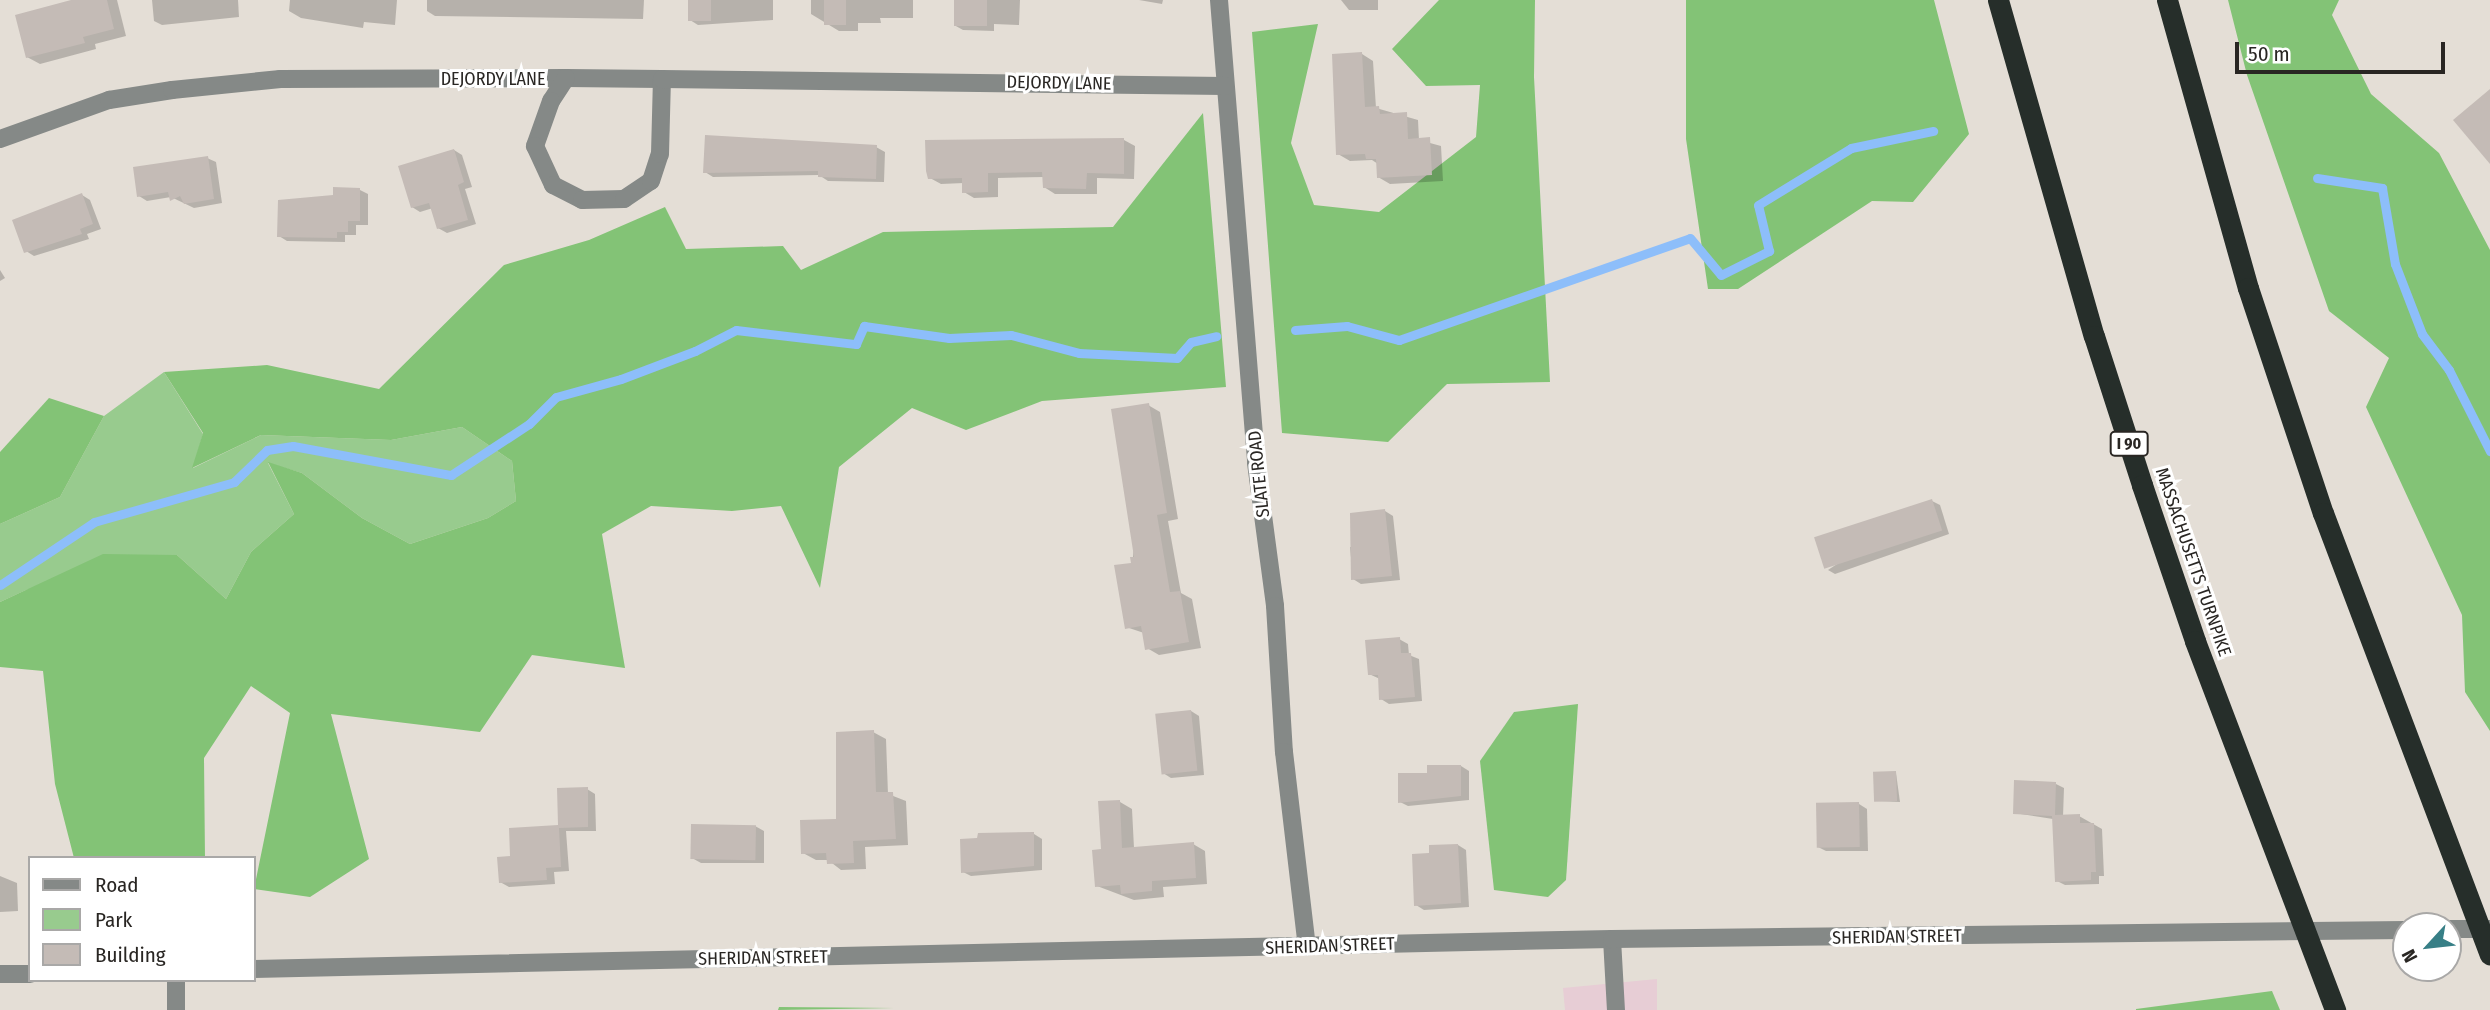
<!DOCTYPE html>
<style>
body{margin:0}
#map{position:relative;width:2490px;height:1010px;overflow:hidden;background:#e4ded6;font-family:"Fira Sans Condensed",sans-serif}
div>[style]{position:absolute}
.commercial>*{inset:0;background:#e7cdd5}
.green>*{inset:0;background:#98cb8e}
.forest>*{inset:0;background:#83c376}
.shadow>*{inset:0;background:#0003}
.stream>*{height:9px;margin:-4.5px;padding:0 4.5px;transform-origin:4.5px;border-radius:4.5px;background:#8dbefa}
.building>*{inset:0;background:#c4bbb6;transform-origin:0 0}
.minor>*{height:18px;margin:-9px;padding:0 9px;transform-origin:9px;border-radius:9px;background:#858987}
.highway>*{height:21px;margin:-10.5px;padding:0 10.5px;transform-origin:10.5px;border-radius:10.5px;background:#262e2a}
span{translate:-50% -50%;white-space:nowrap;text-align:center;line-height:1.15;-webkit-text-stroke:6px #fff;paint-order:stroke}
.shield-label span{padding:2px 5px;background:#fff;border:2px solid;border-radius:5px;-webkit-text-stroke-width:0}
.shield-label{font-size:16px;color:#292623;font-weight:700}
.street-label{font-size:18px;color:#292623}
.legend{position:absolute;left:28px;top:856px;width:228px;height:126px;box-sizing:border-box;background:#fff;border:2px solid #a9a8a7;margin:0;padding:9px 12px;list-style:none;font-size:21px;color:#292623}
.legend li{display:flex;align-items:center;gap:14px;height:35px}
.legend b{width:35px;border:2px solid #a9a8a7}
.north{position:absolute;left:2392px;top:912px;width:70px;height:70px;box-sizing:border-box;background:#fff;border:2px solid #a9a8a7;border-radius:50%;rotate:243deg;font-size:19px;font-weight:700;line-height:28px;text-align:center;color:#292623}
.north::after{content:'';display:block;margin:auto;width:24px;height:32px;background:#377f86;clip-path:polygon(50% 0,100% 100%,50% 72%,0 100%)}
.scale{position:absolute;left:2235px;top:42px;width:210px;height:32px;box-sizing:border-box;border:4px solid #292623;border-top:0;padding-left:9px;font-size:21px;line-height:24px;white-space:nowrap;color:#292623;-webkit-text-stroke:5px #fff;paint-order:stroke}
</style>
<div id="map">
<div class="commercial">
<i style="clip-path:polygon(1657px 979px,1657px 1010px,1565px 1010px,1563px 988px)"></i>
</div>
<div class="green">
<i style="clip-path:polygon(164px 372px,203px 434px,193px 468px,261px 435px,391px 440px,462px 427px,512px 461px,516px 501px,488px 518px,410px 544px,362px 518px,302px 473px,268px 463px,294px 514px,251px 552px,226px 599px,177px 555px,26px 590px,0 602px,0 524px,60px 497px,104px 416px)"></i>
</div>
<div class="forest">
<i style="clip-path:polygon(1439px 0,1535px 0,1534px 77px,1550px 382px,1447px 384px,1388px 442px,1282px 433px,1252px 32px,1318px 24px,1291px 143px,1314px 205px,1379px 212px,1476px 137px,1480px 85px,1426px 86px,1392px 49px)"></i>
<i style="clip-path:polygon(1686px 0,1934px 0,1969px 134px,1913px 202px,1872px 201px,1738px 289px,1708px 289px,1686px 139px)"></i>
<i style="clip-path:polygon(2228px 0,2339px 0,2332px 15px,2371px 94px,2439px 153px,2490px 250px,2490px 731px,2465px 692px,2462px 615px,2366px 407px,2389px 358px,2329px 311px,2247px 75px)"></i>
<i style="clip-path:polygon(1203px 113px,1226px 387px,1042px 401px,966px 430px,912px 408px,839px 467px,820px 588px,781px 506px,732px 511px,651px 506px,602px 534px,625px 668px,532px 655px,480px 732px,331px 714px,369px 859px,310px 897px,254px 889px,290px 713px,251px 686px,204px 758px,205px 858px,74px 858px,55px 784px,43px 671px,0 667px,0 602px,103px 554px,177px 555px,226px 599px,251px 552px,294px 514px,268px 462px,302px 473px,362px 518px,410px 544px,488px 518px,516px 501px,512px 461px,462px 427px,391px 440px,261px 435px,192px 468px,203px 433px,164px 372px,267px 365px,379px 389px,504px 265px,589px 240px,665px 207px,686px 249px,783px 246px,801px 270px,883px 232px,1113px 227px)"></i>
<i style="clip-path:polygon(49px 398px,104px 416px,60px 497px,0 524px,0 452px)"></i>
<i style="clip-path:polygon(1578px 704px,1566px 880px,1548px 897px,1494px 890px,1480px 761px,1514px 712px)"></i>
<i style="clip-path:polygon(2272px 991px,2280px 1010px,2136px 1010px,2136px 1009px)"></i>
<i style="clip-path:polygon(779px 1007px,894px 1008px,778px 1010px)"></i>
</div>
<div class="shadow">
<i style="clip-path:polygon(78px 0,117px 0,126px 36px,95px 44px,96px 49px,40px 64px,27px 57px)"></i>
<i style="clip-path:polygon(152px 0,238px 0,239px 17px,162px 25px,154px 21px)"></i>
<i style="clip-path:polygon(290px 0,397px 0,395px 25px,364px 22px,363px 28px,301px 18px,289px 11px)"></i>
<i style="clip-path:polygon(427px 0,644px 0,643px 19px,435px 16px,427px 11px)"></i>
<i style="clip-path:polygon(690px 0,773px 0,773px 20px,698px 25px,690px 20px)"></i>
<i style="clip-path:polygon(811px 0,913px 0,913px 18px,880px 18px,881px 23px,858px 23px,858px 31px,839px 31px,811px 14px)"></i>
<i style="clip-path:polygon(955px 0,1020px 0,1019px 25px,994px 24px,994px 31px,963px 30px,954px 25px)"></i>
<i style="clip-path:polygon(1139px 0,1163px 0,1162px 4px)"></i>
<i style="clip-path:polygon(1341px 0,1378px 0,1378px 10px,1349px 10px)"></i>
<i style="clip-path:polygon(1362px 54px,1373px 61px,1376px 108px,1418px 120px,1419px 140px,1441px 146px,1443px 181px,1390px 184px,1378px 177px,1378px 164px,1372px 160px,1350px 161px,1338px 154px)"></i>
<i style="clip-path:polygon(706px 137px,876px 147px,885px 152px,884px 182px,828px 181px,819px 175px,713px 177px,705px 172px)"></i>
<i style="clip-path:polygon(1124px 140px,1135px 146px,1134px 179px,1097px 178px,1097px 194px,1055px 194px,1044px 187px,1044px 177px,998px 178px,998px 197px,974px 198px,964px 192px,964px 183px,941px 184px,930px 178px)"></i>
<i style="clip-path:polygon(454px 150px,462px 155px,472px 187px,465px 189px,476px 224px,447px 233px,438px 228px,433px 208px,420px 212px,412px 207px)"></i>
<i style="clip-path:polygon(207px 158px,216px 162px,222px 203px,194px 208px,171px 197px,147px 201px,139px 196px)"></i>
<i style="clip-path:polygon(360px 190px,368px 194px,368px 225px,356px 225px,356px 235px,345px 235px,345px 242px,287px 241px,279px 236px,335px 197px)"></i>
<i style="clip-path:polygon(82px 195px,90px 200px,101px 229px,87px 234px,89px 239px,34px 256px,26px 251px)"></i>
<i style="clip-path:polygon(0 270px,5px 278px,0 281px)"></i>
<i style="clip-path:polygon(1148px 405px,1160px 412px,1178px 519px,1168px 521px,1181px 593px,1192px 599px,1201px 648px,1159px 655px,1147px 648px,1144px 633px,1126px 627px)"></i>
<i style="clip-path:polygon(1932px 501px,1940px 505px,1949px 534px,1835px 574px,1828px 570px)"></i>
<i style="clip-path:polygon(1385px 511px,1393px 516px,1400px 580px,1361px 584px,1353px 579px,1350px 547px,1355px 547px)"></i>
<i style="clip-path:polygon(1399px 639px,1408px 644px,1409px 655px,1419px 659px,1422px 701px,1389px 704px,1381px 699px,1380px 679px,1369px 674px)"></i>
<i style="clip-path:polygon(1191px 711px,1199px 716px,1204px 775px,1171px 778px,1163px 773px)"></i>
<i style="clip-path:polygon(873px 732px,886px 739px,888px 794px,906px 801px,908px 845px,865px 847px,866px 869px,841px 870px,828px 860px,816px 860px,803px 853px,838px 821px)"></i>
<i style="clip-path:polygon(1461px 766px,1469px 771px,1469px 800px,1408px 806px,1400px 802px)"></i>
<i style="clip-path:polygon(1896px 773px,1900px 802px,1876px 801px)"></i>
<i style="clip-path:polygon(2056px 784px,2064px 788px,2063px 817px,2079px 816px,2102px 829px,2104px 876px,2099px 876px,2099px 884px,2065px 885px,2057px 881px,2053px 819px,2014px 813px)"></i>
<i style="clip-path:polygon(587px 789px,595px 794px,596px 831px,566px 831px,569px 871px,554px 872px,555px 884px,509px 887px,500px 882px,512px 857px,559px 827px)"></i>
<i style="clip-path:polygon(1120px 802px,1132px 809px,1134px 848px,1193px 844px,1205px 851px,1207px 884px,1163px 887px,1164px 897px,1134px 900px,1097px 886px,1102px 851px)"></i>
<i style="clip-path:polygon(1859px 804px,1867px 809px,1868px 851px,1826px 851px,1818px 847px)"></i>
<i style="clip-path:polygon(755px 826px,764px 831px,764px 863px,701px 863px,692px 858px)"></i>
<i style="clip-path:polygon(1034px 834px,1042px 839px,1042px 870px,971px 876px,963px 872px)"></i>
<i style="clip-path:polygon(1458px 845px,1466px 850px,1469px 907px,1424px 910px,1416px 905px,1431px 855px)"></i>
<i style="clip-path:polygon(0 876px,17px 883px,18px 911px,0 912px)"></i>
</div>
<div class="stream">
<i style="left:2317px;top:178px;width:66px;rotate:8.7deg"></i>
<i style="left:2382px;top:188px;width:77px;rotate:80.3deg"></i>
<i style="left:2395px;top:264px;width:75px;rotate:68.9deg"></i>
<i style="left:2422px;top:334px;width:45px;rotate:53.1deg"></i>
<i style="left:2449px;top:370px;width:91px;rotate:63.2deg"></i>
<i style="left:1295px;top:330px;width:52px;rotate:-4.4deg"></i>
<i style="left:1347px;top:326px;width:54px;rotate:15.1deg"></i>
<i style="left:1399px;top:340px;width:308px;rotate:-19.3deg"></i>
<i style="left:1690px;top:238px;width:48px;rotate:50deg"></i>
<i style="left:1721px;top:275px;width:54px;rotate:-26.6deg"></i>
<i style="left:1769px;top:251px;width:47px;rotate:-103.4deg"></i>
<i style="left:1758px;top:205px;width:109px;rotate:-31.5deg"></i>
<i style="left:1851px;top:148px;width:84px;rotate:-11.7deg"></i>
<i style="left:0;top:585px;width:113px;rotate:-33.8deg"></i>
<i style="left:94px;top:522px;width:146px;rotate:-15.9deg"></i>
<i style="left:234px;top:482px;width:46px;rotate:-44.1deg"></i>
<i style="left:267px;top:450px;width:26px;rotate:-9deg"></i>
<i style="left:293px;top:446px;width:161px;rotate:10.4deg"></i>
<i style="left:451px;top:475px;width:93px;rotate:-33.2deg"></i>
<i style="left:529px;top:424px;width:38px;rotate:-45deg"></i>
<i style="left:556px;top:397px;width:67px;rotate:-15.5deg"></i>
<i style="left:621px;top:379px;width:79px;rotate:-20.7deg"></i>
<i style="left:695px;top:351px;width:46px;rotate:-27.1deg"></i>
<i style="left:736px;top:330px;width:121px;rotate:6.7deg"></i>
<i style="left:856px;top:344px;width:20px;rotate:-66deg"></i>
<i style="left:864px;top:326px;width:86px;rotate:8deg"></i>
<i style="left:949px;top:338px;width:62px;rotate:-2.8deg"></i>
<i style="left:1011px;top:335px;width:70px;rotate:14.8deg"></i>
<i style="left:1079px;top:353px;width:98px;rotate:2.9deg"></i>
<i style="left:1177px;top:358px;width:21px;rotate:-49deg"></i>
<i style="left:1191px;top:342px;width:26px;rotate:-13deg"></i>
</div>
<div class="building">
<i style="clip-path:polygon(71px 0,107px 0,114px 29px,83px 37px,85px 43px,26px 58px,15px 15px)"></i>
<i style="left:688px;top:0;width:23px;height:21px"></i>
<i style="left:824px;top:0;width:22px;height:25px"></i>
<i style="left:954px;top:0;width:33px;height:26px"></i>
<i style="clip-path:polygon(1362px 52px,1365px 107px,1379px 106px,1380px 114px,1407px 112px,1408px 139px,1430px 137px,1432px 175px,1377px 178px,1376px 159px,1366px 159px,1365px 154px,1336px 155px,1332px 54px)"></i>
<i style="clip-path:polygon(2490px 89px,2490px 164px,2453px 120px)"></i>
<i style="clip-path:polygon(705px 135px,877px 145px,876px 179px,818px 177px,818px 171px,703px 173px)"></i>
<i style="clip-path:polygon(1124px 138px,1124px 174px,1087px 173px,1086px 189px,1043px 188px,1042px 172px,988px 173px,988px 192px,962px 193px,962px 178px,928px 179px,926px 171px,925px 140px)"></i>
<i style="clip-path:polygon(454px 149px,464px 182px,458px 185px,468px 220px,437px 229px,429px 203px,411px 208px,398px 166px)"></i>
<i style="clip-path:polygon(208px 156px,214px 199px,184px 204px,180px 196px,170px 201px,168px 192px,137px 197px,133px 167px)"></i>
<i style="clip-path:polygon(333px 187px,360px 188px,360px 221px,348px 221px,348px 232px,337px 232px,337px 238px,277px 237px,278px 200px,333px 195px)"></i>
<i style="clip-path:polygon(82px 193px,93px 224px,80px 229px,82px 234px,24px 253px,12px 220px)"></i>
<i style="clip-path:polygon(1149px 403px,1167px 513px,1157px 515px,1170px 592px,1180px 591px,1189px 642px,1145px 650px,1141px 626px,1125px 629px,1114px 565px,1131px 563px,1130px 557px,1134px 557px,1111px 409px)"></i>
<i style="left:1932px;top:499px;width:33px;height:124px;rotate:72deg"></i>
<i style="clip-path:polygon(1385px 509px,1392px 576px,1351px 580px,1350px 513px)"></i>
<i style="clip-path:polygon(1400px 637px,1401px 653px,1411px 653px,1415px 697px,1379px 700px,1378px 675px,1368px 675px,1365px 640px)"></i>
<i style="left:1191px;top:710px;width:61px;height:36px;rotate:84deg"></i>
<i style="clip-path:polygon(874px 730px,876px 792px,893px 792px,896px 839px,853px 841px,854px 863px,827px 864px,826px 853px,801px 854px,800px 820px,836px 819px,836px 732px)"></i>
<i style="clip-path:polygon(1427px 765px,1461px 765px,1461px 796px,1398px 803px,1398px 773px,1427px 773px)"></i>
<i style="left:1896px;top:771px;width:30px;height:23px;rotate:88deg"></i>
<i style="clip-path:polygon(2014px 780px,2056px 782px,2055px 815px,2080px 814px,2080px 823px,2094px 823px,2096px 872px,2091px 872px,2091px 880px,2055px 882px,2052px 816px,2013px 814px)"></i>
<i style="clip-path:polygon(588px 787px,588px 827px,559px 828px,561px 867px,546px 868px,547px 880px,499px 883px,497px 857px,510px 856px,509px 828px,558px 825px,557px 788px)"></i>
<i style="clip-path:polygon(1120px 800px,1122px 848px,1194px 842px,1196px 878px,1152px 881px,1152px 891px,1121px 894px,1120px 885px,1095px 887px,1092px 850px,1101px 849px,1098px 801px)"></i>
<i style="left:1859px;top:802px;width:45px;height:43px;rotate:89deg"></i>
<i style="left:691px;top:824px;width:65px;height:35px;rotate:1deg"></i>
<i style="clip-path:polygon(1034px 832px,1034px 866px,961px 873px,960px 839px,977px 838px,978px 833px)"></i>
<i style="clip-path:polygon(1458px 844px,1461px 903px,1414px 906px,1412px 854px,1429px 853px,1429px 845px)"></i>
</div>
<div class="minor">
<i style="left:1219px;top:0;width:464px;rotate:85.4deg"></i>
<i style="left:1256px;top:463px;width:144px;rotate:82.4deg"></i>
<i style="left:1275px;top:606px;width:146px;rotate:86.5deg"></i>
<i style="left:1284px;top:752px;width:196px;rotate:83.3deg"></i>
<i style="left:566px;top:78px;width:96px;rotate:0.6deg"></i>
<i style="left:0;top:139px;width:116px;rotate:-19.7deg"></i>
<i style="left:109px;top:100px;width:64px;rotate:-9deg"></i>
<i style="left:172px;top:90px;width:109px;rotate:-5.8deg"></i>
<i style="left:280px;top:79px;width:286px;rotate:-0.2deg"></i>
<i style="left:566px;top:78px;width:27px;rotate:123deg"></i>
<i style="left:551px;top:101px;width:48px;rotate:109.6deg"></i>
<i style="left:535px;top:146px;width:43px;rotate:65.2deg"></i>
<i style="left:553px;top:185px;width:33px;rotate:27deg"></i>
<i style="left:582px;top:200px;width:42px;rotate:-1.4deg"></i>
<i style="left:624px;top:199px;width:32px;rotate:-34deg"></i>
<i style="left:651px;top:181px;width:28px;rotate:-72deg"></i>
<i style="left:660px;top:154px;width:75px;rotate:-88.5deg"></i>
<i style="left:662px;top:79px;width:563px;rotate:0.71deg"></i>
<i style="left:2448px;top:929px;width:42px"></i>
<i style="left:1612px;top:939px;width:71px;rotate:86.8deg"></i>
<i style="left:254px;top:969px;width:1358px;rotate:-1.27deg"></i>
<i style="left:1612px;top:939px;width:794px;rotate:-0.65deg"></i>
<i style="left:0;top:974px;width:30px"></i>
<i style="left:176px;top:1010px;width:30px;rotate:-90deg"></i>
</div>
<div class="highway">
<i style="left:1998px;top:0;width:349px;rotate:74.1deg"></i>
<i style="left:2094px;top:336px;width:157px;rotate:72.1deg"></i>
<i style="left:2142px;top:485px;width:165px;rotate:71.2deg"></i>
<i style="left:2195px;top:641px;width:395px;rotate:69.2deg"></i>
<i style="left:2167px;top:0;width:299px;rotate:74.3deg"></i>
<i style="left:2248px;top:288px;width:237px;rotate:71.6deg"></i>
<i style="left:2323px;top:513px;width:472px;rotate:69.3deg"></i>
</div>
<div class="shield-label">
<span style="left:2129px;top:444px">I 90</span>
</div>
<div class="street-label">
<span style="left:493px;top:79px">DEJORDY LANE</span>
<span style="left:1059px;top:83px;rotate:1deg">DEJORDY LANE</span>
<span style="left:1259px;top:474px;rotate:-96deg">SLATE ROAD</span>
<span style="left:2193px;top:562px;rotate:71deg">MASSACHUSETTS TURNPIKE</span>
<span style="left:1897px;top:937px;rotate:-1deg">SHERIDAN STREET</span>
<span style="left:1330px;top:946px;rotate:-2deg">SHERIDAN STREET</span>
<span style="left:763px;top:958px;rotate:-1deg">SHERIDAN STREET</span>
</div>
<ul class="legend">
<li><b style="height:9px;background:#858987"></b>Road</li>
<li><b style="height:19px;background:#98cb8e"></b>Park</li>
<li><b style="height:19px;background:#c4bbb6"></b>Building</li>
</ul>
<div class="north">N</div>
<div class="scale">50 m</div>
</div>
